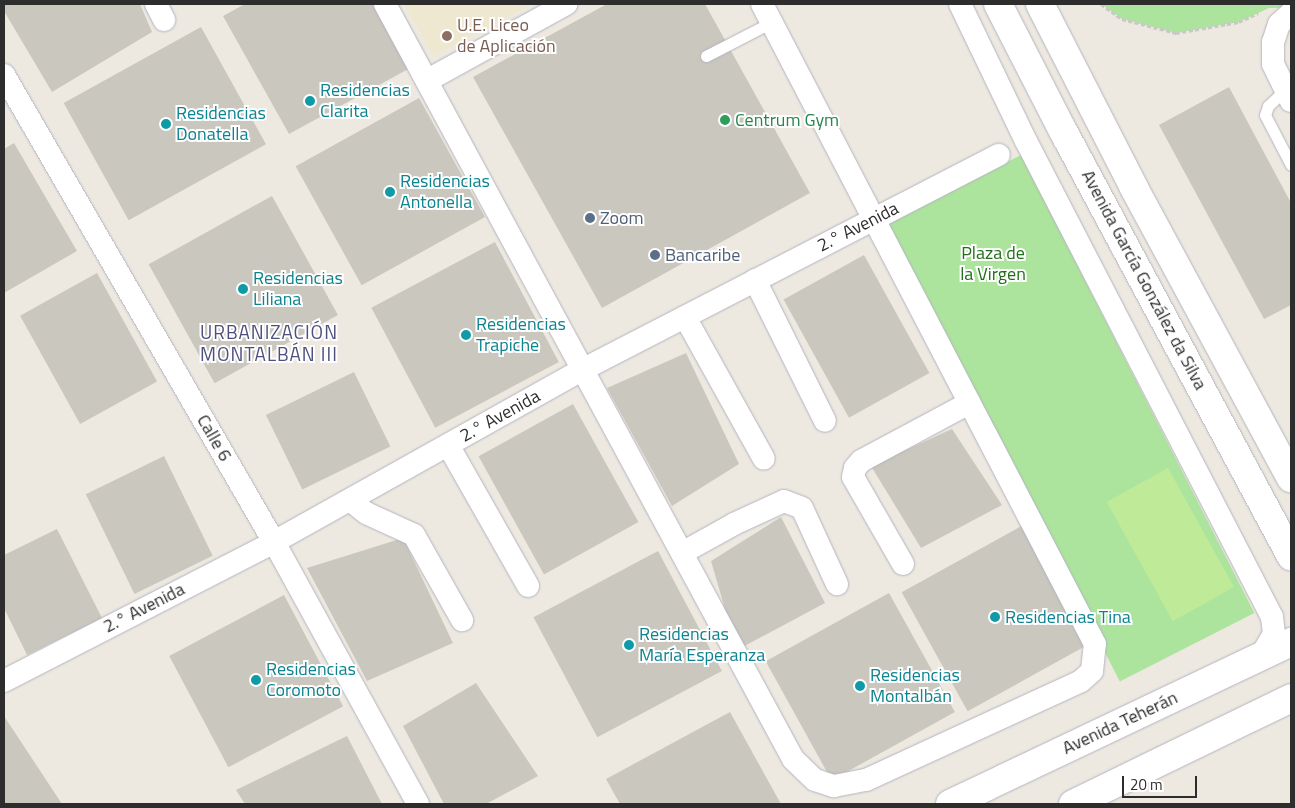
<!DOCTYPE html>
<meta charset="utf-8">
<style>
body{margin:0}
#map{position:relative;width:1295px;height:808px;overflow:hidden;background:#eee9e0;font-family:"Titillium Web",sans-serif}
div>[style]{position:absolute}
.education>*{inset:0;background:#efe8d0}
.green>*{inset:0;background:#ade49d;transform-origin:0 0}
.pitch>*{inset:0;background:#bfeb99;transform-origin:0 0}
.building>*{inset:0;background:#cac7be;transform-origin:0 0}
.path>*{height:3px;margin-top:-1.5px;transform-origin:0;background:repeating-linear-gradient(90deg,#c8c8c8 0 4px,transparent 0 6.5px)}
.roads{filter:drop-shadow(0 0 1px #b3b4c0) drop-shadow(0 0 1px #b3b4c0)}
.lane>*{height:11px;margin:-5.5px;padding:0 5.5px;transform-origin:5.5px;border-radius:5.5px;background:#fff}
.street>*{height:22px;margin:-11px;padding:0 11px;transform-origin:11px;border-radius:11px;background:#fff}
.secondary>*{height:28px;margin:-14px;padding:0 14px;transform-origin:14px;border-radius:14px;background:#fff}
.dots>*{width:14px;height:14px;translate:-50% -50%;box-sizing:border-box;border:2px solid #fff;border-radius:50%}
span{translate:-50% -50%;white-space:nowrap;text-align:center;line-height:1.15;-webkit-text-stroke:4px #fff;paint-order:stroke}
.education-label{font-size:18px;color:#785e54}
.left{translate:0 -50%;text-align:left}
.culture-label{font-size:18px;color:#0d838f}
.leisure-label{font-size:18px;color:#27864d}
.service-label{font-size:18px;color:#4e5e75}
.street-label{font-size:18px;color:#2d2d2d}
.park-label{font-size:18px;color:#236c1b}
.neighbourhood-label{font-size:19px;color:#4d507e;letter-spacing:1px}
.frame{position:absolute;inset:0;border:5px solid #2d2d2d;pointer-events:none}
.scale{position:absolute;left:1122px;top:776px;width:75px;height:22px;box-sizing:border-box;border:2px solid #2d2d2d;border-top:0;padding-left:6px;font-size:15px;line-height:18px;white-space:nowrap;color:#2d2d2d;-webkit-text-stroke:4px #fff;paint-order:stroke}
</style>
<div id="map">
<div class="education">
<i style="clip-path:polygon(404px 4px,533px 4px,433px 56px)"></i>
</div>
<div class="green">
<i style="clip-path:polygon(1101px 4px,1285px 4px,1291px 8px,1269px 8px,1239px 22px,1176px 33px,1122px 19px)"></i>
<i style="left:1021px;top:155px;width:514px;height:151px;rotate:63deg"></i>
</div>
<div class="pitch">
<i style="left:1168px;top:468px;width:136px;height:70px;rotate:61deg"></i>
</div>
<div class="building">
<i style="clip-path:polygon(4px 4px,140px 4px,152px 32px,52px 92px,4px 11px)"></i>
<i style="clip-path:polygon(245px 4px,378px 4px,412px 67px,289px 134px,223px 16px)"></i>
<i style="clip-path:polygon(607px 4px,705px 4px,810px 193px,602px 308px,473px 77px)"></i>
<i style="left:201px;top:27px;width:134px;height:157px;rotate:61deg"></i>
<i style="clip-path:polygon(1229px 87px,1291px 203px,1291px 305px,1264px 319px,1159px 125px)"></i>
<i style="left:419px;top:98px;width:136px;height:141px;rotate:61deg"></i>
<i style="clip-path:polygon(14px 143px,77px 251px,4px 293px,4px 149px)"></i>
<i style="left:272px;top:196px;width:136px;height:141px;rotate:61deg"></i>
<i style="left:495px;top:242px;width:136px;height:140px;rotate:62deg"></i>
<i style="left:864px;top:255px;width:135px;height:92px;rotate:61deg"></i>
<i style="left:97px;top:273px;width:124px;height:88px;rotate:61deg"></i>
<i style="clip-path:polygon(686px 353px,739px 464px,672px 506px,607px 388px)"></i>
<i style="left:354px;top:372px;width:83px;height:98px;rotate:64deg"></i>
<i style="left:573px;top:404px;width:135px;height:108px;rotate:61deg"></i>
<i style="clip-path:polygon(952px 429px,1002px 505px,921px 548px,871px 466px)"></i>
<i style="left:164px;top:456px;width:111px;height:87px;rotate:64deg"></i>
<i style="clip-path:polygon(781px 517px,825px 603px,737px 650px,711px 561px)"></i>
<i style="left:1025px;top:524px;width:136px;height:141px;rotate:61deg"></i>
<i style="clip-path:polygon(57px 529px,102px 618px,27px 655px,4px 608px,4px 555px)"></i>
<i style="clip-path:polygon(403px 538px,453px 643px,367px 681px,307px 568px)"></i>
<i style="left:658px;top:551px;width:136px;height:141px;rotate:62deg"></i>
<i style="left:889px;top:593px;width:136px;height:141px;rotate:61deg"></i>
<i style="left:284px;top:595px;width:126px;height:130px;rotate:62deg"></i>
<i style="clip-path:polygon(476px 683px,538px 776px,486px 804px,444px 804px,403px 726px)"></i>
<i style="clip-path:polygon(730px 712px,781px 804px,620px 804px,606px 779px)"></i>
<i style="clip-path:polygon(4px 716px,62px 804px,4px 804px)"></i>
<i style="clip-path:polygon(347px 736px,382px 804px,245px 804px,236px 790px)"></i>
</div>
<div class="path">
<i style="left:1101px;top:4px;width:26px;rotate:36deg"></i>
<i style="left:1122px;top:19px;width:56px;rotate:14.5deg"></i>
<i style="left:1176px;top:33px;width:64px;rotate:-9.9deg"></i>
<i style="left:1239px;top:22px;width:21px;rotate:-25deg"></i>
</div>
<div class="roads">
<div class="lane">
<i style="left:706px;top:56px;width:74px;rotate:-27.3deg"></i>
<i style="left:1285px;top:90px;width:23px;rotate:137deg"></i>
<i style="left:1268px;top:106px;width:9px;rotate:108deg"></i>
<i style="left:1265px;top:115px;width:56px;rotate:62.5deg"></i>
</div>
<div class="street">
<i style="left:156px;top:4px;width:18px;rotate:63deg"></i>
<i style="left:385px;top:4px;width:858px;rotate:61.61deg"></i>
<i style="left:793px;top:759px;width:30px;rotate:44deg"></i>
<i style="left:815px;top:780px;width:20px;rotate:18deg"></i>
<i style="left:834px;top:786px;width:33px;rotate:-11deg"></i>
<i style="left:866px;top:780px;width:237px;rotate:-24.7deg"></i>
<i style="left:1081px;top:681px;width:15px;rotate:-42deg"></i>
<i style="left:1092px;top:671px;width:27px;rotate:-84deg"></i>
<i style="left:1095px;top:644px;width:721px;rotate:-117.49deg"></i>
<i style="left:960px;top:4px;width:152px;rotate:64.3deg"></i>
<i style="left:1026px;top:141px;width:536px;rotate:62.67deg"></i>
<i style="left:1272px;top:617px;width:17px;rotate:83deg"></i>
<i style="left:1274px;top:634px;width:27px;rotate:121deg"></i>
<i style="left:1291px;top:13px;width:16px;rotate:137deg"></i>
<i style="left:1279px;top:24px;width:19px;rotate:108deg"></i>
<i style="left:1273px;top:42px;width:22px;rotate:90deg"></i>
<i style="left:1273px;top:64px;width:41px;rotate:64.1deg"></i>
<i style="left:4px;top:75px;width:539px;rotate:59.97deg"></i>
<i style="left:274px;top:542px;width:299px;rotate:61.2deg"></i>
<i style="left:428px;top:80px;width:158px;rotate:-28.8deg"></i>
<i style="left:755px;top:280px;width:157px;rotate:63.6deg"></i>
<i style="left:685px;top:317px;width:162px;rotate:60.9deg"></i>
<i style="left:448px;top:445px;width:162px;rotate:60.4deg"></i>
<i style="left:350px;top:500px;width:21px;rotate:39deg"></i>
<i style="left:366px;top:513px;width:53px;rotate:24.6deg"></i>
<i style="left:414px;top:535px;width:98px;rotate:60.5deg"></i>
<i style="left:682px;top:553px;width:60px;rotate:-29.1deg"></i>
<i style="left:734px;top:524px;width:55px;rotate:-24.7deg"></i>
<i style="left:784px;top:501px;width:19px;rotate:21deg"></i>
<i style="left:802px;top:508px;width:84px;rotate:65.3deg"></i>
<i style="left:903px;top:564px;width:100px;rotate:-119.9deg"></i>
<i style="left:853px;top:477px;width:9px;rotate:-77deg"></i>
<i style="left:855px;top:468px;width:9px;rotate:-49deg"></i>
<i style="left:861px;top:461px;width:123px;rotate:-28.2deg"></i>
<i style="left:4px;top:681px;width:304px;rotate:-27.2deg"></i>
<i style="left:274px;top:542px;width:353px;rotate:-29.2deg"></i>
<i style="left:582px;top:370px;width:469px;rotate:-27.3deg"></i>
</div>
<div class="secondary">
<i style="left:998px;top:4px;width:140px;rotate:62.9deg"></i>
<i style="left:1062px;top:129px;width:485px;rotate:61.8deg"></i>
<i style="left:1040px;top:4px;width:207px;rotate:62.9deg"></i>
<i style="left:1134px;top:188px;width:330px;rotate:61.6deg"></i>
<i style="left:950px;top:804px;width:378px;rotate:-25.4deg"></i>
<i style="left:1073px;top:804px;width:242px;rotate:-25.9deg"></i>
</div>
</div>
<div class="dots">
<i style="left:447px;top:36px;background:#8d6e63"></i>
<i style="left:310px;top:101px;background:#0f9aa8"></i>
<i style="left:725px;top:120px;background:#2e9e5b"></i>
<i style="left:166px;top:124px;background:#0f9aa8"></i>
<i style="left:390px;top:192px;background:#0f9aa8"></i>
<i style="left:590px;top:218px;background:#5c6f8a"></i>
<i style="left:655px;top:255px;background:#5c6f8a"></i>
<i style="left:243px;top:289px;background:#0f9aa8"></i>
<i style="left:466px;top:335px;background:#0f9aa8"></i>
<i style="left:995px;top:617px;background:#0f9aa8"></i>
<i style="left:629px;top:645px;background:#0f9aa8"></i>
<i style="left:256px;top:680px;background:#0f9aa8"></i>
<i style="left:860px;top:686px;background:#0f9aa8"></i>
</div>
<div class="education-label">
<span class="left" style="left:457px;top:36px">U.E. Liceo<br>de Aplicación</span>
</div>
<div class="culture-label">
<span class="left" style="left:320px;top:101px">Residencias<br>Clarita</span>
<span class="left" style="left:176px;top:124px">Residencias<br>Donatella</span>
<span class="left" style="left:400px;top:192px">Residencias<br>Antonella</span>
<span class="left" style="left:253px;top:289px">Residencias<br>Liliana</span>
<span class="left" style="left:476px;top:335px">Residencias<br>Trapiche</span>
<span class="left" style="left:1005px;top:617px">Residencias Tina</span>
<span class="left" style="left:639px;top:645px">Residencias<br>María Esperanza</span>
<span class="left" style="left:266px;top:680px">Residencias<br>Coromoto</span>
<span class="left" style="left:870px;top:686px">Residencias<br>Montalbán</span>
</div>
<div class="leisure-label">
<span class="left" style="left:735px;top:120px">Centrum Gym</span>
</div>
<div class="service-label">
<span class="left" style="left:600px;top:218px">Zoom</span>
<span class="left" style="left:665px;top:255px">Bancaribe</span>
</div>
<div class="street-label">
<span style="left:858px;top:227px;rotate:-27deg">2.° Avenida</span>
<span style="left:1144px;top:280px;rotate:62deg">Avenida García González da Silva</span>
<span style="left:500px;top:416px;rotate:-29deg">2.° Avenida</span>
<span style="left:214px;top:438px;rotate:60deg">Calle 6</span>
<span style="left:144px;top:608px;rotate:-27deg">2.° Avenida</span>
<span style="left:1120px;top:723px;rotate:-25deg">Avenida Teherán</span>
</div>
<div class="park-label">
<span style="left:993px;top:264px">Plaza de<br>la Virgen</span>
</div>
<div class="neighbourhood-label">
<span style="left:269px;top:343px">URBANIZACIÓN<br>MONTALBÁN III</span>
</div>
<div class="frame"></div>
<div class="scale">20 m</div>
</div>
